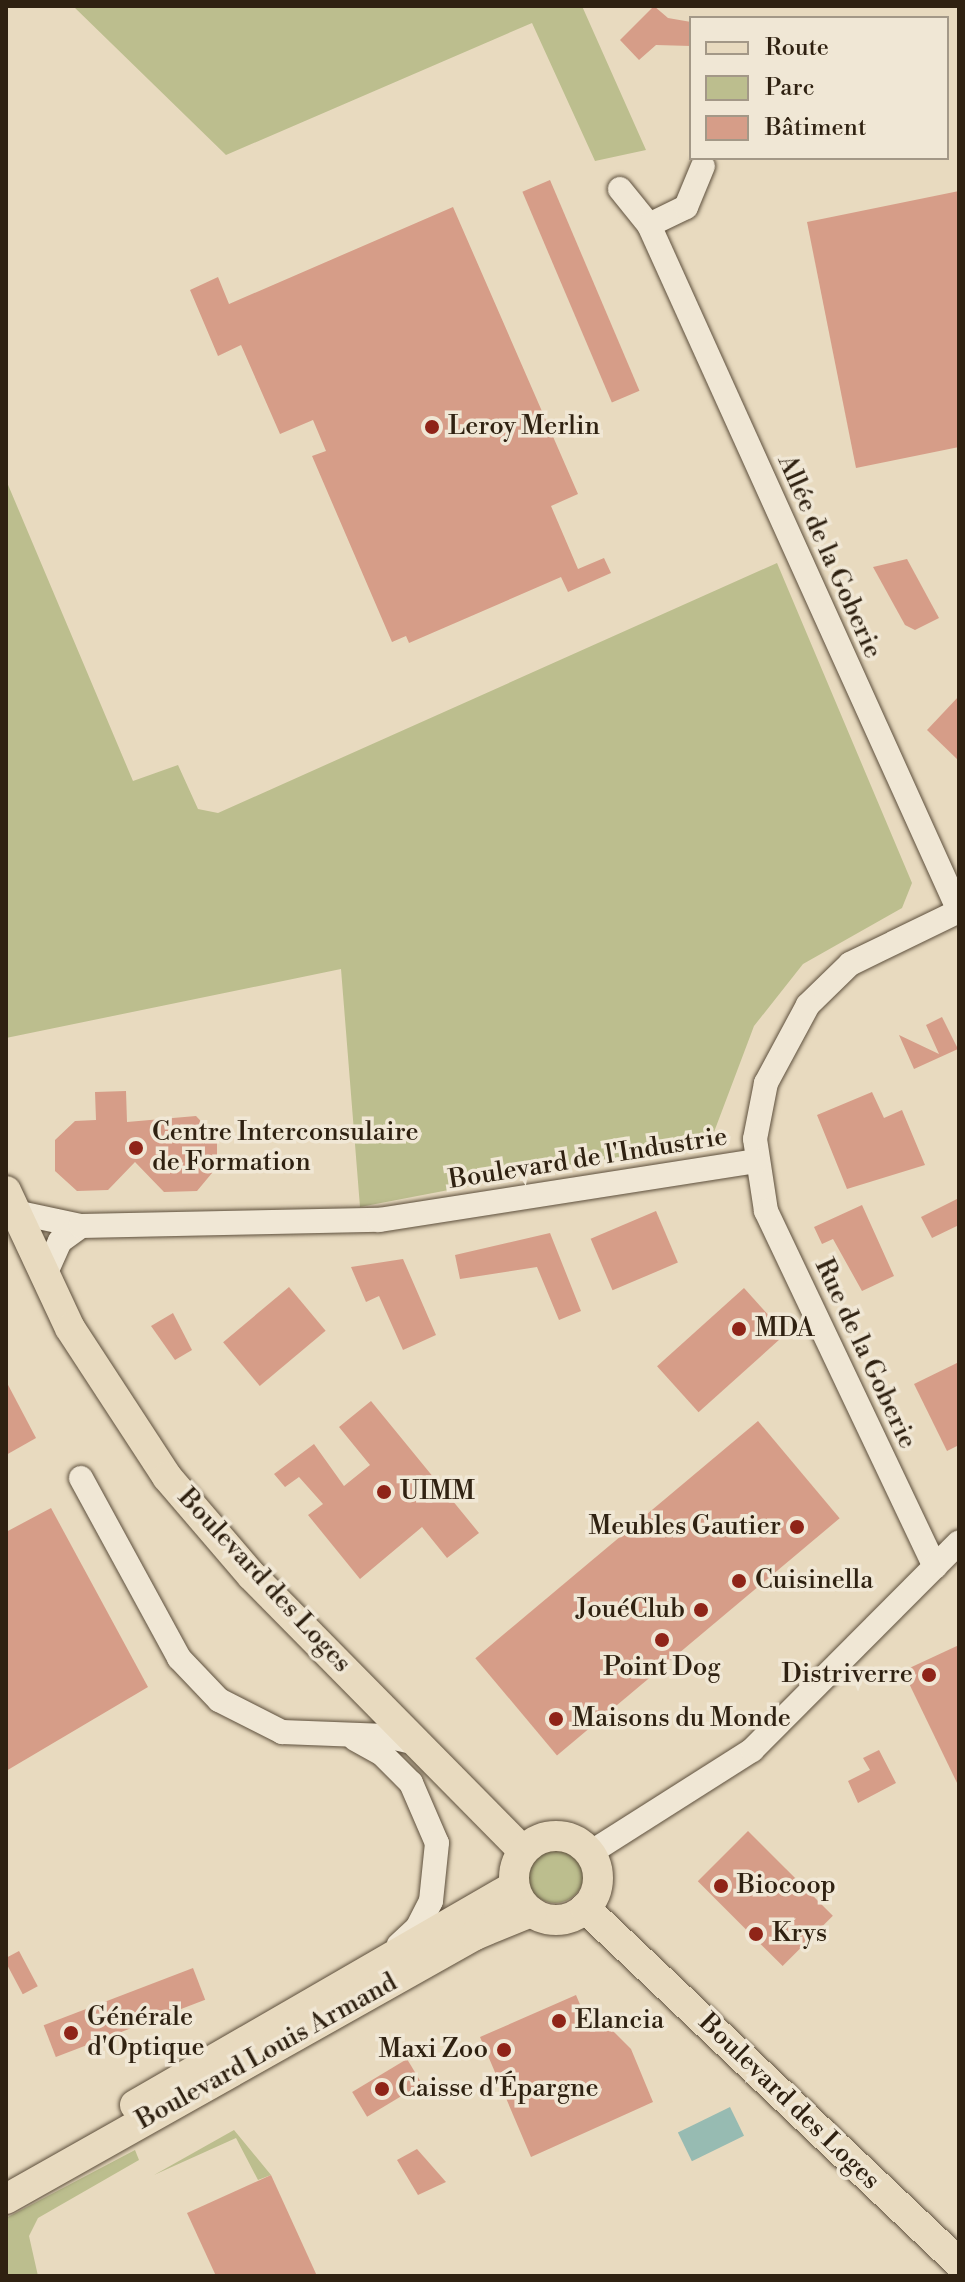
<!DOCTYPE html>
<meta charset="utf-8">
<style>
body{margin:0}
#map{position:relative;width:965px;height:2282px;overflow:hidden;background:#e8dabf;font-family:"Libre Bodoni",serif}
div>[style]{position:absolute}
.green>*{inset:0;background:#bcbe8e}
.round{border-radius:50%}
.water>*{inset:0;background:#97bbb2;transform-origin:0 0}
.building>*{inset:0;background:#d69d88;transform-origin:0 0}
.roads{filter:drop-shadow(0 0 2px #5d4f3c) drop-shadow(0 0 2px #5d4f3c)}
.minor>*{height:24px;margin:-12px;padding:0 12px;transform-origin:12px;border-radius:12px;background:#f0e7d5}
.major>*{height:30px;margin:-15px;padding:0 15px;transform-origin:15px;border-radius:15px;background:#e8dabf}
.major>.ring{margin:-15px;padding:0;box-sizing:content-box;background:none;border:30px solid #e8dabf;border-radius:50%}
.dots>*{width:22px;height:22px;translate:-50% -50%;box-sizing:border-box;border:4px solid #f0e7d5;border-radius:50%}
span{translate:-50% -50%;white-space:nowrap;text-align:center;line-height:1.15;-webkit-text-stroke:7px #f0e7d5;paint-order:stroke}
.poi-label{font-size:26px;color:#2f2111}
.left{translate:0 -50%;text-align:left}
.right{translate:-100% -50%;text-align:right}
.street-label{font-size:26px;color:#2f2111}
.frame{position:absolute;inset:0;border:8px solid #2f2111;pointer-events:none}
.legend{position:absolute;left:689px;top:16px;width:260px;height:144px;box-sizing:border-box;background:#f0e7d5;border:2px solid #a39887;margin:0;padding:10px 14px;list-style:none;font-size:24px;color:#2f2111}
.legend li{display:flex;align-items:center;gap:16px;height:40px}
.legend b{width:40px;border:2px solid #a39887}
</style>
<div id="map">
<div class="green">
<i style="clip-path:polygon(73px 6px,582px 6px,646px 150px,595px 161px,532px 23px,226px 155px)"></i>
<i style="clip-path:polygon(6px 480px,133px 781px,178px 765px,198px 809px,218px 813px,777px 563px,912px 883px,902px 908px,803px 964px,754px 1026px,711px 1140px,360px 1207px,341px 969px,6px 1038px)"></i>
<i class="round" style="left:526px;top:1845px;width:58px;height:58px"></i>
<i style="clip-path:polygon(234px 2130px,271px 2175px,258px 2180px,236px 2138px,154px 2175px)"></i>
<i style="clip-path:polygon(135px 2150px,139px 2160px,38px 2218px,29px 2236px,38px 2276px,6px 2276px,6px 2218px)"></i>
</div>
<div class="water">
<i style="left:730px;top:2107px;width:32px;height:58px;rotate:64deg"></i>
</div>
<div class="building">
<i style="clip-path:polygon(654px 6px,668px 18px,691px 22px,691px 46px,656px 45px,639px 60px,620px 40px)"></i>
<i style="left:550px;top:180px;width:229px;height:30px;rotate:67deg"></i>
<i style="clip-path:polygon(959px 191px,959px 447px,856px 468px,807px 222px)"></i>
<i style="clip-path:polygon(453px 207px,578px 494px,551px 506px,578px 569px,604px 558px,611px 573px,568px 592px,561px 577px,409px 643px,406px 636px,392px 642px,312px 456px,326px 451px,313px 420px,280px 434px,241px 345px,218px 356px,190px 290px,218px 277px,229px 304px)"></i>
<i style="clip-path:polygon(907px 559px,939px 618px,915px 630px,905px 625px,873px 567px)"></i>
<i style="clip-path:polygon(959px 696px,959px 761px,927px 730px)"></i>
<i style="clip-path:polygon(942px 1017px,958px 1049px,914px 1069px,899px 1035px,939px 1054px,926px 1025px)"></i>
<i style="clip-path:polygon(126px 1091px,127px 1122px,196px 1116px,217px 1138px,217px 1167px,197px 1191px,164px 1192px,135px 1162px,108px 1190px,77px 1191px,55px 1171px,55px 1140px,75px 1121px,96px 1120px,95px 1092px)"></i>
<i style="clip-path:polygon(872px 1092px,884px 1118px,902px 1110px,925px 1165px,847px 1189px,817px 1115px)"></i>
<i style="clip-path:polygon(959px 1198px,959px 1225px,932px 1238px,921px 1217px)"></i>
<i style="clip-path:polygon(862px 1205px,894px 1276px,862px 1291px,833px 1239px,822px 1244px,814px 1227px)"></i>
<i style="left:656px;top:1211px;width:56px;height:71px;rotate:67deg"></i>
<i style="clip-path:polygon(550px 1233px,581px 1311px,559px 1320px,537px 1267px,460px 1279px,455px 1255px)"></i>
<i style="clip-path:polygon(403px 1259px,436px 1335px,403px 1350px,379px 1296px,366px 1302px,351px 1267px)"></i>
<i style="left:289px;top:1287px;width:57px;height:86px;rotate:50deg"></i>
<i style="left:744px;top:1288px;width:62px;height:117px;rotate:48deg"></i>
<i style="clip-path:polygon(173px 1313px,192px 1350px,175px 1360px,151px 1326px)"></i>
<i style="clip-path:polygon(959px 1362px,959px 1445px,947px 1451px,914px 1384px)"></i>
<i style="clip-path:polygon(6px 1381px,36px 1438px,6px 1455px)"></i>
<i style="clip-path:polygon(371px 1401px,479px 1533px,447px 1558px,422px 1527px,360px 1579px,308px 1515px,323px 1504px,299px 1477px,285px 1487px,274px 1474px,314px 1444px,344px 1486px,370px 1465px,339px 1427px)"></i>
<i style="left:758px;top:1421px;width:127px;height:369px;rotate:50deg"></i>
<i style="clip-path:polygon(51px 1508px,148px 1687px,6px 1771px,6px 1532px)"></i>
<i style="clip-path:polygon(959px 1645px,959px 1787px,903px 1671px)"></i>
<i style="clip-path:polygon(879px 1750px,896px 1783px,858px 1803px,848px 1781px,870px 1770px,863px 1758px)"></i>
<i style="left:748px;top:1831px;width:120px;height:71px;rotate:45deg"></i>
<i style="left:19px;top:1951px;width:40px;height:17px;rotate:62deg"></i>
<i style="left:193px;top:1968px;width:34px;height:160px;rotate:69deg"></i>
<i style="clip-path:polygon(576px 1995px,587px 2021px,597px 2017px,602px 2030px,609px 2027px,631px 2049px,653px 2102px,531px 2157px,480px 2037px)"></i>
<i style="left:407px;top:2059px;width:29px;height:64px;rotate:59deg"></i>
<i style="clip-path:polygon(417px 2149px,446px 2182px,418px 2195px,397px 2160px)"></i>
<i style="clip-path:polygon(271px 2175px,317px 2276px,216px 2276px,187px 2213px)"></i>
</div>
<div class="roads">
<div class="minor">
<i style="left:620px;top:189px;width:46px;rotate:51.1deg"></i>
<i style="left:649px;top:225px;width:753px;rotate:65.68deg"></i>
<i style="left:959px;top:911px;width:121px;rotate:154.1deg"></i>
<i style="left:850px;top:964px;width:59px;rotate:135.7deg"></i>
<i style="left:808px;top:1005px;width:89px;rotate:118.3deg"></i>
<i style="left:766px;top:1083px;width:57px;rotate:101.1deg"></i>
<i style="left:755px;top:1139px;width:73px;rotate:81.3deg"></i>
<i style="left:766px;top:1211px;width:394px;rotate:64.6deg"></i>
<i style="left:649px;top:225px;width:41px;rotate:-25.9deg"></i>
<i style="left:686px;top:207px;width:44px;rotate:-67.5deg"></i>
<i style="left:15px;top:1212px;width:67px;rotate:12deg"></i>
<i style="left:81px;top:1226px;width:26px;rotate:144deg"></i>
<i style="left:60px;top:1241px;width:39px;rotate:114deg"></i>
<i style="left:81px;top:1226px;width:298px;rotate:-1.2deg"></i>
<i style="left:379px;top:1220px;width:382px;rotate:-8.9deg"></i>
<i style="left:81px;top:1478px;width:205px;rotate:61.4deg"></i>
<i style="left:179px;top:1658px;width:58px;rotate:46.4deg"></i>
<i style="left:219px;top:1700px;width:71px;rotate:26.9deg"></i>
<i style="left:282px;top:1732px;width:104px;rotate:2.2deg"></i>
<i style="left:386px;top:1736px;width:35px;rotate:13deg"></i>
<i style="left:355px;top:1739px;width:31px;rotate:29deg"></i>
<i style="left:382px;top:1754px;width:41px;rotate:45deg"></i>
<i style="left:411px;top:1783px;width:65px;rotate:66.6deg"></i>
<i style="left:437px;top:1843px;width:58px;rotate:95.9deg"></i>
<i style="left:431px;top:1901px;width:30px;rotate:117deg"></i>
<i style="left:417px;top:1928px;width:25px;rotate:137deg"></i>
<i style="left:590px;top:1853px;width:192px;rotate:-32.4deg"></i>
<i style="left:752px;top:1750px;width:293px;rotate:-45.1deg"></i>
</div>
<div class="major">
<i style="left:6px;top:1191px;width:151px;rotate:65deg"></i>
<i style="left:70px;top:1328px;width:178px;rotate:56.9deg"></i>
<i style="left:167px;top:1477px;width:130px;rotate:49.4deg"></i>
<i style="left:252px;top:1576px;width:386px;rotate:45.4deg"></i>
<i class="ring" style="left:514px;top:1836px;width:54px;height:54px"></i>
<i style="left:585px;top:1908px;width:516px;rotate:43.51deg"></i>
<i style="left:135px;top:2105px;width:438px;rotate:-30deg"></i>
<i style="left:6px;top:2199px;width:538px;rotate:-29.38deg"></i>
<i style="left:475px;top:1935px;width:61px;rotate:-22.3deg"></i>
</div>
</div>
<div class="dots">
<i style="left:432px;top:427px;background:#8f2418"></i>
<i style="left:136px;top:1148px;background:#8f2418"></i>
<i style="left:739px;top:1329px;background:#8f2418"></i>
<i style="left:384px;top:1492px;background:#8f2418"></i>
<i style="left:797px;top:1527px;background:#8f2418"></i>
<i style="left:739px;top:1581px;background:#8f2418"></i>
<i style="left:701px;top:1610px;background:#8f2418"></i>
<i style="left:662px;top:1640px;background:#8f2418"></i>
<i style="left:929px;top:1675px;background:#8f2418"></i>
<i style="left:556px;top:1719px;background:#8f2418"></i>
<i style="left:721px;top:1886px;background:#8f2418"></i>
<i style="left:756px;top:1934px;background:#8f2418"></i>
<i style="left:559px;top:2021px;background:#8f2418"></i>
<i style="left:71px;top:2033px;background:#8f2418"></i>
<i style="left:504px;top:2050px;background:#8f2418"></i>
<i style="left:382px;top:2089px;background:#8f2418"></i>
</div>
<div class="poi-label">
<span class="left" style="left:448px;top:427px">Leroy Merlin</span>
<span class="left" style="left:152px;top:1148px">Centre Interconsulaire<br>de Formation</span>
<span class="left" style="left:755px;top:1329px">MDA</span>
<span class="left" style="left:400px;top:1492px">UIMM</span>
<span class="right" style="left:781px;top:1527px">Meubles Gautier</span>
<span class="left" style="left:755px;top:1581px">Cuisinella</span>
<span class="right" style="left:685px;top:1610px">JouéClub</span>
<span style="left:662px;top:1668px">Point Dog</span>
<span class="right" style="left:913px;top:1675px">Distriverre</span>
<span class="left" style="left:572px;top:1719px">Maisons du Monde</span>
<span class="left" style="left:737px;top:1886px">Biocoop</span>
<span class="left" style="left:772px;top:1934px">Krys</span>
<span class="left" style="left:87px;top:2033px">Générale<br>d'Optique</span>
<span class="left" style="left:575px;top:2021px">Elancia</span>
<span class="right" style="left:488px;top:2050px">Maxi Zoo</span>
<span class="left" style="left:398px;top:2089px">Caisse d'Épargne</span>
</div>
<div class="street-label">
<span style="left:829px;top:557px;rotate:66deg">Allée de la Goberie</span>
<span style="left:588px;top:1159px;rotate:-9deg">Boulevard de l'Industrie</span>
<span style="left:865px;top:1354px;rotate:65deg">Rue de la Goberie</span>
<span style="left:264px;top:1581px;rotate:47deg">Boulevard des Loges</span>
<span style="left:267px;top:2052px;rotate:-29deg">Boulevard Louis Armand</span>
<span style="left:789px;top:2102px;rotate:44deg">Boulevard des Loges</span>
</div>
<div class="frame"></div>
<ul class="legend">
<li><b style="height:10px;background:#e8dabf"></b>Route</li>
<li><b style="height:22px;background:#bcbe8e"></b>Parc</li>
<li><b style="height:22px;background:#d69d88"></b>Bâtiment</li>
</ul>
</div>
